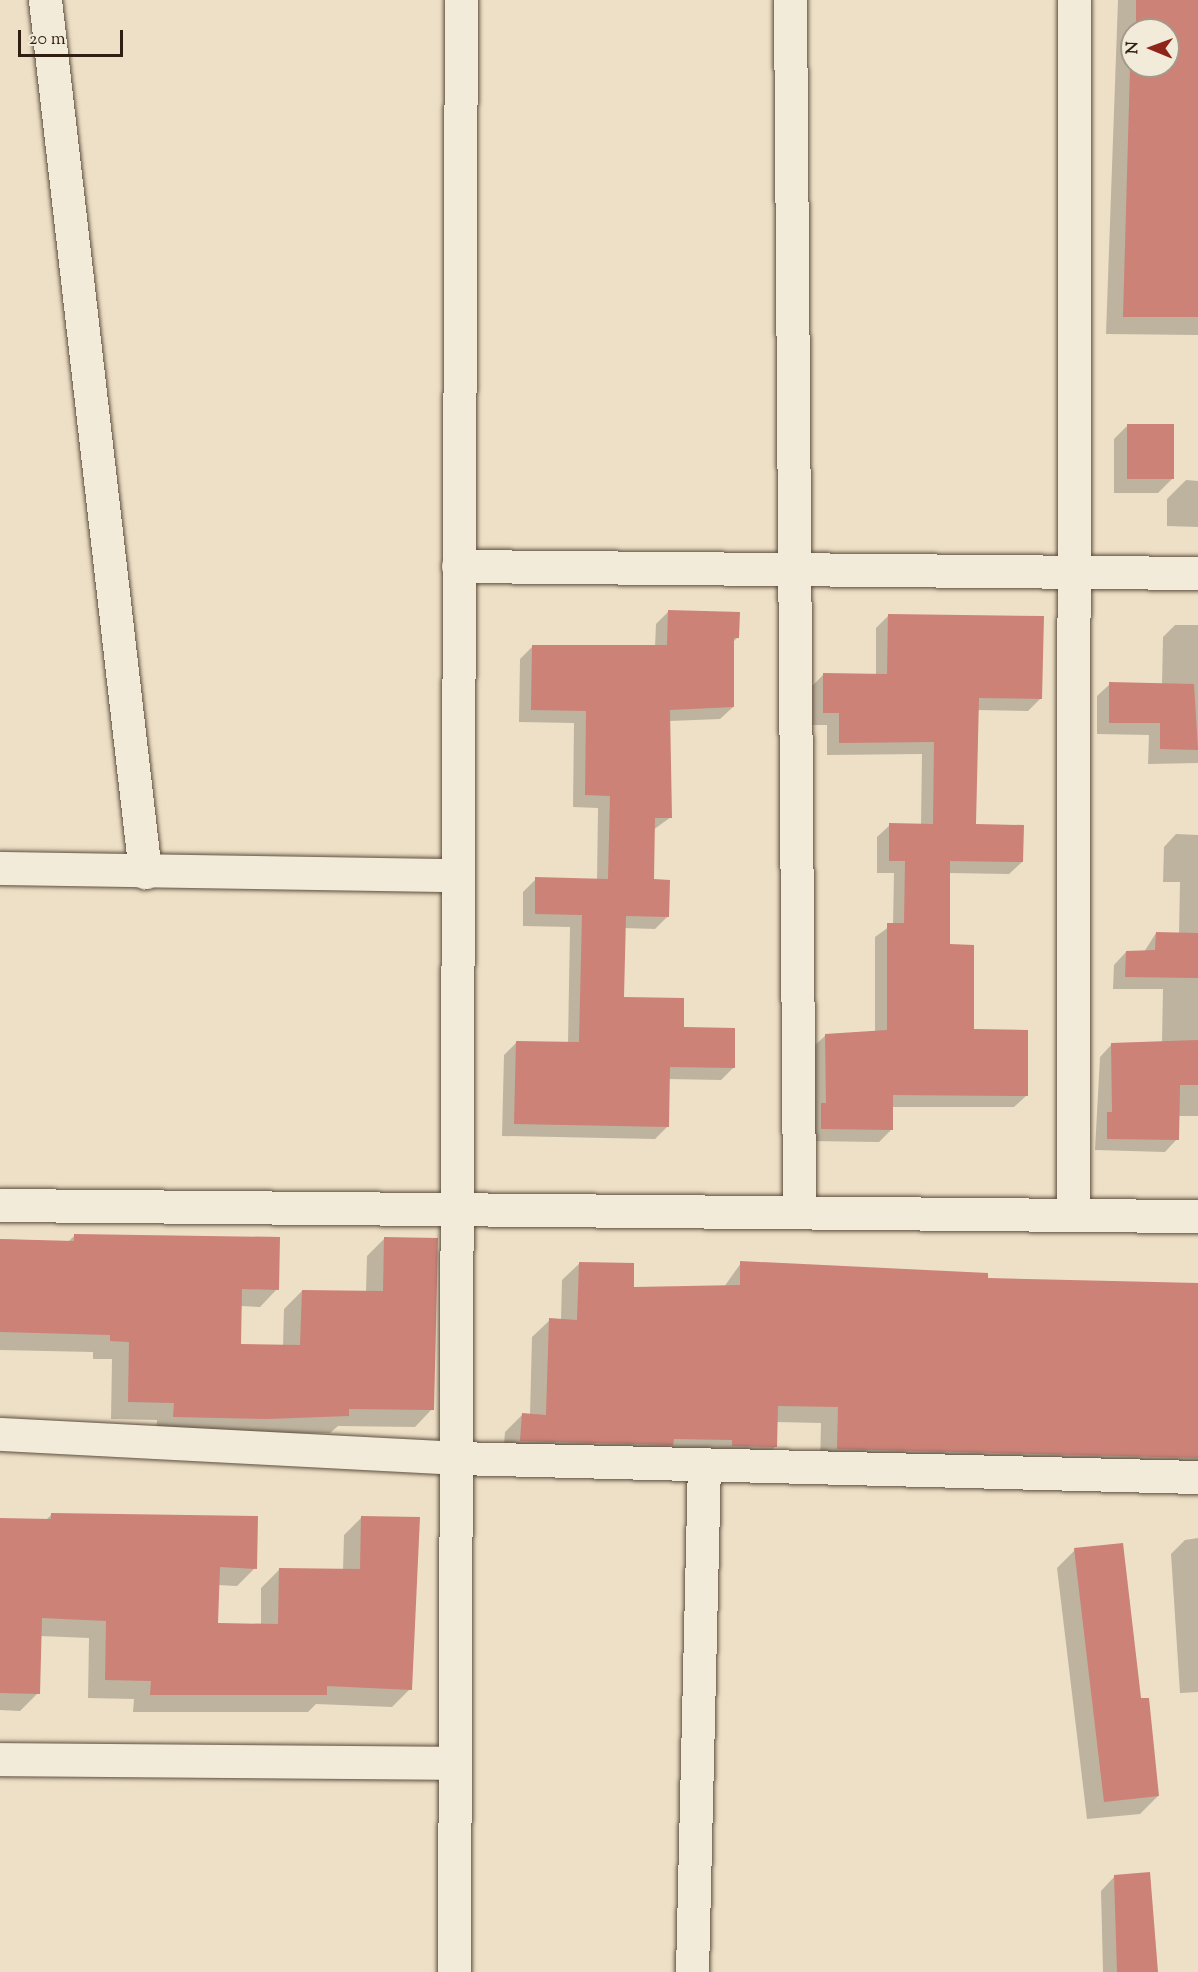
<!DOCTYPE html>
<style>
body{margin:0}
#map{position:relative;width:1198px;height:1972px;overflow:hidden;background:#ede0c6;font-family:"Sorts Mill Goudy",serif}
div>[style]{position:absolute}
.shadow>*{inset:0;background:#0003}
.building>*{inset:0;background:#cc8277;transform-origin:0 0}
.roads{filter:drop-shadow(0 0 2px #5e4e3e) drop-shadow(0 0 2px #5e4e3e)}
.minor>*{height:33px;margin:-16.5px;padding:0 16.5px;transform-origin:16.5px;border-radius:16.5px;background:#f3ebda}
.tertiary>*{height:33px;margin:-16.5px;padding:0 16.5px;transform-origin:16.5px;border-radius:16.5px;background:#f3ebda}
span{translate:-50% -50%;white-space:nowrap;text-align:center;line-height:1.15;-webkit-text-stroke:4.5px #f3ebda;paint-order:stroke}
.north{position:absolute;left:1120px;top:18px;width:60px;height:60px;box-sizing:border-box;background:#f3ebda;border:2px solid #a5998a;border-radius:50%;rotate:271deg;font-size:16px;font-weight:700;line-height:24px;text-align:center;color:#2f1e11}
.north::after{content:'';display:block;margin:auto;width:21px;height:27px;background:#8f2418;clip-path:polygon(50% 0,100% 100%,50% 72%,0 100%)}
.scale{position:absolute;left:18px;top:30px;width:105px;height:27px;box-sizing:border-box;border:3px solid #2f1e11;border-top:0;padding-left:8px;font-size:18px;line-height:21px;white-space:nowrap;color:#2f1e11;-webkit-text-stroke:4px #f3ebda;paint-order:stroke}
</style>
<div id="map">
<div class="shadow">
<i style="clip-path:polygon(evenodd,1118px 0,1198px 0,1198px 335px,1106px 334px,1118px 0,1132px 30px,1168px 30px,1168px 66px,1132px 66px,1132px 30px)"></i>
<i style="clip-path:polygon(1128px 425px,1172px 479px,1158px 493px,1114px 493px,1114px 439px)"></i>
<i style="clip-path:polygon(1186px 480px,1198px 481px,1198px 527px,1167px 526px,1167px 499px)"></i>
<i style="clip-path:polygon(668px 612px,738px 637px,732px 643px,733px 707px,720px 719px,669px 721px,671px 817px,653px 830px,652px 881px,668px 916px,655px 929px,624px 928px,623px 998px,682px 1028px,734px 1067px,721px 1080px,668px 1079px,668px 1126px,655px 1139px,502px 1136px,504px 1055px,516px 1043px,568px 1044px,570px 927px,523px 926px,523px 892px,536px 879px,597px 880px,598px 808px,573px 807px,574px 723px,519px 722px,520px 659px,533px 646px,655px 647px,656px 624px)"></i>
<i style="clip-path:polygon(889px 615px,1041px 698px,1028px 711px,977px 710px,975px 826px,1022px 862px,1009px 874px,949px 873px,949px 946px,972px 1031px,1027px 1095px,1014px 1107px,891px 1107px,891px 1130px,879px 1142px,809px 1141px,813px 1047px,826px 1035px,875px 1032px,875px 937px,893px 924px,894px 873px,877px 873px,877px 837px,890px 825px,921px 825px,922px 754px,827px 755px,827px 725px,811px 725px,811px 687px,824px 674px,876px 675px,876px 628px)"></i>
<i style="clip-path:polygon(1175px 625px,1198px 625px,1198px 763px,1148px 764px,1149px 735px,1097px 734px,1097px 696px,1110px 684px,1162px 685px,1163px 637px)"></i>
<i style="clip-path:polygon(1176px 834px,1198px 835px,1198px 1116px,1178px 1116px,1177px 1139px,1165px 1152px,1095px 1150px,1100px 1057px,1112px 1044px,1162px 1042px,1163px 989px,1113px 989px,1114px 965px,1126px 952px,1144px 952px,1156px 933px,1179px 934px,1180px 882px,1163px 882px,1164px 847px)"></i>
<i style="clip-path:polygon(74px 1236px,277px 1289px,260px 1307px,241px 1306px,240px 1345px,283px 1346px,284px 1309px,302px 1291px,366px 1292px,367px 1256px,384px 1239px,432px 1409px,415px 1427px,338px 1426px,330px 1433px,156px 1434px,157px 1420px,111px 1419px,112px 1359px,93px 1359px,93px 1352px,0 1350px,0 1239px,68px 1242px)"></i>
<i style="clip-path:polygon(580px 1263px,632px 1288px,724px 1287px,741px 1263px,986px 1280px,1198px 1285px,1198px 1475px,820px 1466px,821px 1423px,776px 1422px,775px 1447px,758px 1464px,503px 1457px,505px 1432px,522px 1415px,530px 1415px,532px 1337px,550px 1320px,561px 1320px,562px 1280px)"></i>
<i style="clip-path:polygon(52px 1514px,255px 1568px,237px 1586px,218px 1585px,217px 1624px,261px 1625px,261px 1588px,279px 1570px,343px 1570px,344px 1535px,362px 1517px,410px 1689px,392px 1707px,316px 1704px,308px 1712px,133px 1712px,134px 1699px,88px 1698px,89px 1638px,40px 1636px,38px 1693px,20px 1711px,0 1710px,0 1519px,46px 1520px)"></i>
<i style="clip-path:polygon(1198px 1538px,1198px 1692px,1180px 1693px,1171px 1554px,1185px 1540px)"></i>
<i style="clip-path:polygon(1075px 1550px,1140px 1700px,1158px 1796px,1140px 1814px,1087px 1819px,1057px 1568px)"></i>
<i style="clip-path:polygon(1115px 1876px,1156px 1972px,1103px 1972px,1101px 1891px)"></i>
</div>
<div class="building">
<i style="clip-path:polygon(1136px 0,1198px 0,1198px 317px,1123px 317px,1130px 68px,1168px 66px,1168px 30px,1136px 30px)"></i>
<i style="left:1127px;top:424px;width:47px;height:55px"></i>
<i style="clip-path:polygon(668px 610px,740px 612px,739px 638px,734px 638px,734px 707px,670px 710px,672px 818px,655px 818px,654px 879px,670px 880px,669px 917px,626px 916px,624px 997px,684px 998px,684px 1027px,735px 1028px,735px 1068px,670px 1067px,669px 1127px,514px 1124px,516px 1041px,579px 1042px,582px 915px,535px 914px,535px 877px,608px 879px,610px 796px,585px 795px,586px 711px,531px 710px,532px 645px,667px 645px)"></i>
<i style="clip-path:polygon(888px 614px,1044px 616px,1042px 699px,979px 698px,976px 824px,1024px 825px,1023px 862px,950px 861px,950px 944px,974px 945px,974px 1029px,1028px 1030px,1028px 1096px,893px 1095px,893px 1130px,821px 1129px,821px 1103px,826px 1103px,825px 1034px,887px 1030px,887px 923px,904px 923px,905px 861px,889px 861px,889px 823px,933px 824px,934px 742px,839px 743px,839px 713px,823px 713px,823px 673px,887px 674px)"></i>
<i style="clip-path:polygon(1109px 682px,1194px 684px,1198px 750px,1160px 749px,1160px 723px,1109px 723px)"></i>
<i style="clip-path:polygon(1156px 932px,1198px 933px,1198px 978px,1125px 977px,1126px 951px,1155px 950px)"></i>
<i style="clip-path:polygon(1198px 1040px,1198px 1085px,1180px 1085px,1179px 1140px,1107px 1139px,1107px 1112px,1112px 1112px,1111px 1043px)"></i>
<i style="clip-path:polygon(74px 1234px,280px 1237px,279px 1290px,242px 1289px,241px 1344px,300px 1345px,302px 1290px,383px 1291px,384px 1237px,438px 1238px,434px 1410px,349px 1409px,349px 1416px,267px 1419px,173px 1417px,174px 1403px,128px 1402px,129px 1342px,110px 1341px,110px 1335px,0 1332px,0 1239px,74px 1241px)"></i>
<i style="clip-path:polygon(740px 1261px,988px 1273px,988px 1278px,1198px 1283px,1198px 1458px,837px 1449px,838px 1407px,778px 1406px,777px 1447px,732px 1446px,732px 1440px,674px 1439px,673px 1445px,520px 1441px,522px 1413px,546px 1415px,549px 1318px,577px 1320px,579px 1262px,634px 1263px,634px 1287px,740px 1285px)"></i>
<i style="clip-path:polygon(51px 1513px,258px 1516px,257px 1569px,220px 1567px,218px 1623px,278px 1624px,279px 1568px,360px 1569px,361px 1516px,420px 1517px,412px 1690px,327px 1686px,327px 1695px,150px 1695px,151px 1681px,105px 1680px,106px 1621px,42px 1618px,40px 1694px,0 1693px,0 1518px,51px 1519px)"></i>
<i style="clip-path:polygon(1123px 1543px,1141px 1698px,1149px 1698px,1159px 1796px,1104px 1802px,1074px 1548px)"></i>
<i style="clip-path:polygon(1150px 1872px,1158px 1972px,1117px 1972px,1114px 1875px)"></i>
</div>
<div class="roads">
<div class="minor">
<i style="left:45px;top:0;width:878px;rotate:83.46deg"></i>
<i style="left:790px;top:0;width:1212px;rotate:89.57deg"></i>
<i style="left:458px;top:566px;width:740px;rotate:0.54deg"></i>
<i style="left:0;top:868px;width:457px;rotate:0.9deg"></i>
<i style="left:1073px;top:1215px;width:1215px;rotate:-89.95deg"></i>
<i style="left:0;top:1434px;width:458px;rotate:3deg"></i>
<i style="left:457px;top:1458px;width:741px;rotate:1.47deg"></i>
<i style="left:0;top:1759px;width:454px;rotate:0.5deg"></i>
<i style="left:454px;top:1972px;width:1972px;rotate:-89.8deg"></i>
<i style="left:692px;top:1972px;width:508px;rotate:-88.65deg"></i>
</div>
<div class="tertiary">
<i style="left:0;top:1205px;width:1198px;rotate:0.53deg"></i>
</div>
</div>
<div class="north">N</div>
<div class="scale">20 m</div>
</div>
